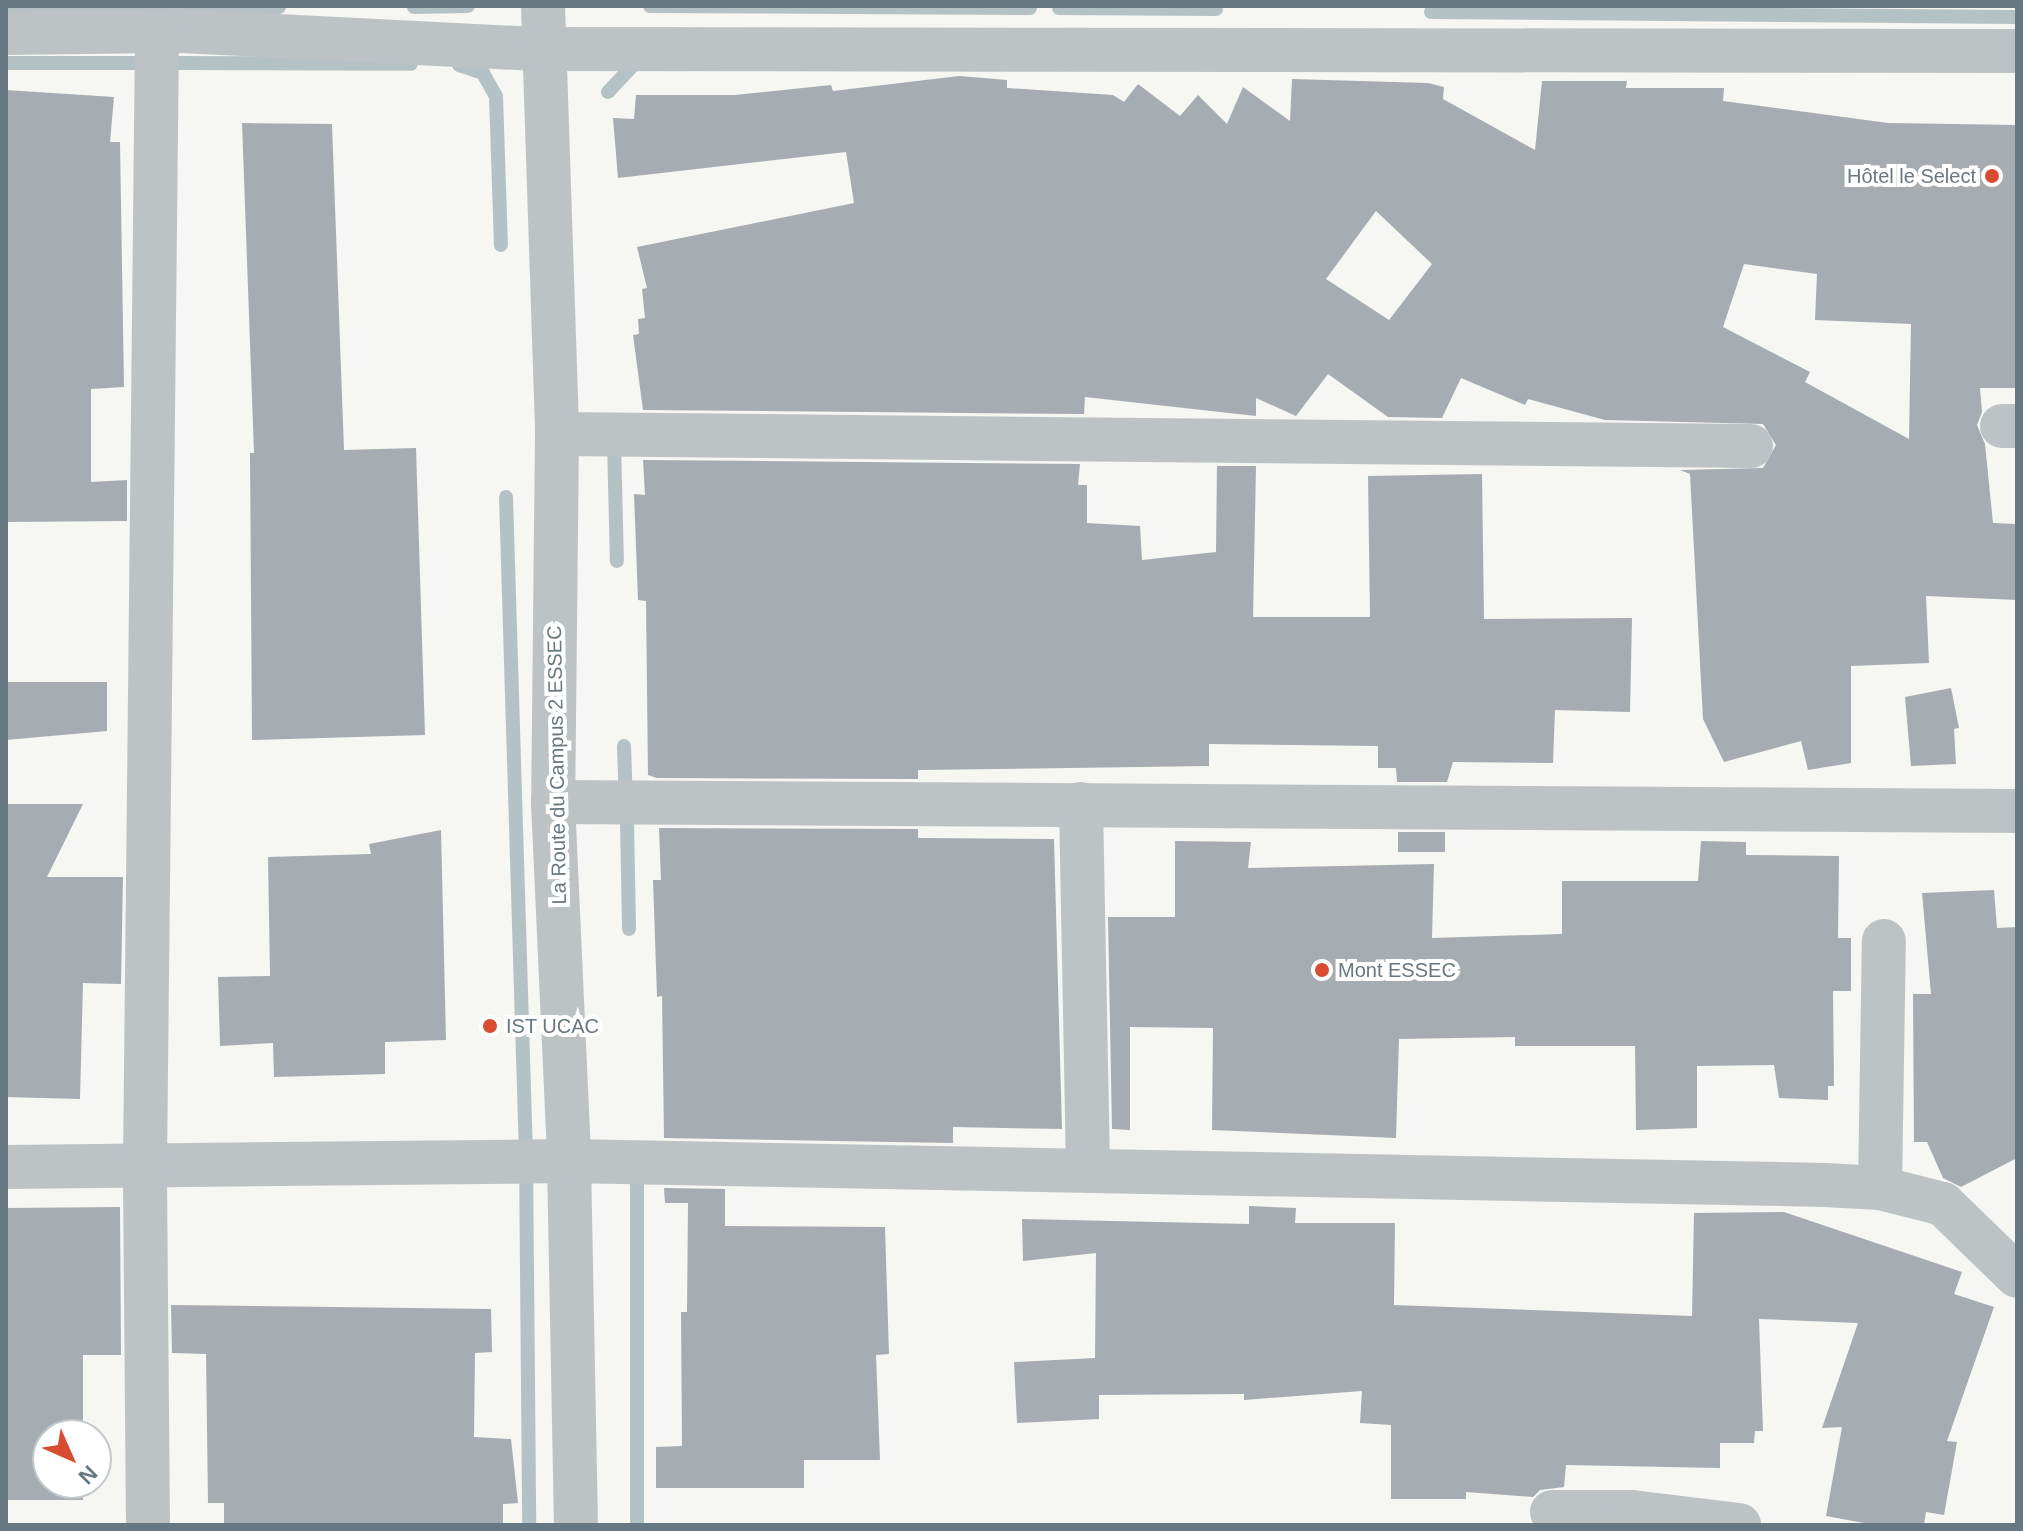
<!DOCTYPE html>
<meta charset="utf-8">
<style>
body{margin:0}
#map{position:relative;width:2023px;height:1531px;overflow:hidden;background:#f6f6f3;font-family:Arial,sans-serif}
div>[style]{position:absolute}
.stream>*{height:14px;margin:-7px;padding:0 7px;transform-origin:7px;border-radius:7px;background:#b5c2c5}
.building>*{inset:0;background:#a5adb2;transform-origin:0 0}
.minor>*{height:44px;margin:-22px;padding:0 22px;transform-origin:22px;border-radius:22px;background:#bdc2c5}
.dots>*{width:22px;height:22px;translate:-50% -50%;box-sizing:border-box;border:4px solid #fff;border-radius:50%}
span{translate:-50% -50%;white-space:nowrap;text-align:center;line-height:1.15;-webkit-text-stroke:8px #fff;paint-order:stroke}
.poi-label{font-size:20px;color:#677882}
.right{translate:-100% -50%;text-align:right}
.left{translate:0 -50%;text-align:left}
.street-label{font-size:20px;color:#677882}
.frame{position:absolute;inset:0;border:8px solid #677882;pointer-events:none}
.north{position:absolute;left:32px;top:1419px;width:80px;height:80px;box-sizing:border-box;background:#fff;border:2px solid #c2c9cd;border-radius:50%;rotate:135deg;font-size:22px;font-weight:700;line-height:32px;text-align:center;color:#677882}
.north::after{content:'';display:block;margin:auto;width:28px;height:36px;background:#d84c31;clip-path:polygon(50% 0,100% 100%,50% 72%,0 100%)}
</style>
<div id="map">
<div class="stream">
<i style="left:650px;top:6px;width:380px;rotate:0.3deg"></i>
<i style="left:6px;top:7px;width:273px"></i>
<i style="left:414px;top:7px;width:54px;rotate:-1.1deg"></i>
<i style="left:1059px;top:8px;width:157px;rotate:0.4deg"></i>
<i style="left:1431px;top:12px;width:586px;rotate:0.49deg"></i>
<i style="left:6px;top:63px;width:132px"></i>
<i style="left:171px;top:63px;width:240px;rotate:0.2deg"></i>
<i style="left:459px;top:65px;width:25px;rotate:18deg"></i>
<i style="left:483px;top:73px;width:26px;rotate:61deg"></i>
<i style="left:496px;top:96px;width:149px;rotate:88.1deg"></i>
<i style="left:608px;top:92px;width:37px;rotate:-47deg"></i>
<i style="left:614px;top:442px;width:119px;rotate:88.6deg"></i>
<i style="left:506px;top:497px;width:658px;rotate:88.26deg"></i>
<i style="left:526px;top:1155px;width:370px;rotate:89.5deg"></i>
<i style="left:624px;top:746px;width:38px;rotate:88deg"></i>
<i style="left:627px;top:822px;width:107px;rotate:88.9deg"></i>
<i style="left:637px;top:1525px;width:351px;rotate:-90deg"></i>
</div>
<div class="building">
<i style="clip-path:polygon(evenodd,959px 76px,1007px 80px,1007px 88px,1113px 95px,1124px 102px,1138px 84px,1180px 116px,1198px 95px,1227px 124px,1243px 87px,1290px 121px,1292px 79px,1428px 83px,1444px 87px,1443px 99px,1535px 150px,1542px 81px,1627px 81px,1626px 88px,1724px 88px,1723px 101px,1888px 123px,2017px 125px,2017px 388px,1980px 388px,1982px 412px,1977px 425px,1985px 444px,1993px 523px,2017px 524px,2017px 600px,1926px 596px,1929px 663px,1851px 666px,1851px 763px,1808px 770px,1801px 741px,1724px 762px,1703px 719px,1690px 474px,1680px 470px,1763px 468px,1776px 445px,1763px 424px,1605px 420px,1528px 399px,1525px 405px,1461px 378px,1442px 418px,1388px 417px,1328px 374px,1296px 416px,1256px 398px,1256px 416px,1085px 397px,1084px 414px,643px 410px,633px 335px,639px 334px,638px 319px,645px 318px,642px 289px,647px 288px,637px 247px,854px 203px,846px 152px,618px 178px,613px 118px,634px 119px,636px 95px,735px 95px,831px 85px,833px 91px,959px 76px,1376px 211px,1432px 264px,1389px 320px,1326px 279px,1376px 211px,959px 76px,1744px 264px,1817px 274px,1815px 320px,1911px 324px,1909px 439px,1805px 382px,1810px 372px,1723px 327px,1744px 264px)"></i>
<i style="clip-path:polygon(6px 90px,114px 97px,110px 142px,120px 142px,124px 387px,91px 389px,91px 482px,127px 480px,127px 521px,6px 522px)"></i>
<i style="clip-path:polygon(242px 123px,332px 124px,344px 450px,416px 448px,425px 735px,252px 740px,250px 453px,254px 453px)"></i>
<i style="clip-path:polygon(643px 460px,1080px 464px,1078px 485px,1087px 485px,1087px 523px,1140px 526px,1142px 560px,1216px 552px,1217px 466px,1256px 466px,1253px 617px,1370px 617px,1368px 476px,1482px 474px,1484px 619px,1632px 618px,1630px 712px,1555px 710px,1553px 763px,1453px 762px,1447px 782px,1397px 782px,1396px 768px,1378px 768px,1378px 746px,1209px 744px,1209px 766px,918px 770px,918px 779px,657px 778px,648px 775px,646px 601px,638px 600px,634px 494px,645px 495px)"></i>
<i style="clip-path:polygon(6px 682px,107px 682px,107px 731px,6px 740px)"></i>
<i style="clip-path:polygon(1951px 688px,1959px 728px,1954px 729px,1956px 764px,1911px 766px,1905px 697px)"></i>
<i style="clip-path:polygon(6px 804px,83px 804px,47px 877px,123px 877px,121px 984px,83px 983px,80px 1099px,6px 1097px)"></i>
<i style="clip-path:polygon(659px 828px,918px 829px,918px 838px,1054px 839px,1062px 1129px,953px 1127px,953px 1143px,664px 1138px,662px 996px,657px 997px,653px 880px,661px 880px)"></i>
<i style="clip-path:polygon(441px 830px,446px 1040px,385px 1042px,385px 1074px,274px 1077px,273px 1043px,220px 1046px,218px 977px,270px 976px,268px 857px,371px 854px,369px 844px)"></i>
<i style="left:1398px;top:832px;width:47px;height:20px"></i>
<i style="clip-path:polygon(1175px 841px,1251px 842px,1248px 868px,1434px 864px,1432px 938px,1562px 934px,1562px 881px,1698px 881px,1701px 841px,1746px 842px,1746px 855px,1839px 856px,1838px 938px,1851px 938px,1851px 991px,1833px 991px,1834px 1086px,1828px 1086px,1828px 1100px,1779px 1098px,1774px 1065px,1697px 1066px,1697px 1128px,1636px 1130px,1635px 1046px,1515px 1046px,1515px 1037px,1399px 1039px,1396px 1138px,1212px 1130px,1213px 1028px,1130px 1027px,1130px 1130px,1112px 1129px,1108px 917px,1175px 917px)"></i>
<i style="clip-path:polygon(1994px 890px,1997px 928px,2017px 927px,2017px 1158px,1961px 1187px,1943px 1178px,1927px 1142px,1914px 1142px,1913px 994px,1931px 994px,1922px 893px)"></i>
<i style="clip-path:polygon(664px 1188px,725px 1189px,725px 1226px,885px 1227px,889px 1354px,876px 1355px,880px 1460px,804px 1460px,804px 1488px,656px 1488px,656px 1447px,682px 1446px,681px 1312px,687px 1312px,688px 1203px,665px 1203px)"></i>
<i style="clip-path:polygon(1249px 1206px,1296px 1208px,1295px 1223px,1395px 1223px,1394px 1305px,1692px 1316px,1694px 1213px,1784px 1212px,1962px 1272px,1954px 1294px,1994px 1307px,1947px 1441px,1957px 1442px,1944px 1515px,1926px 1512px,1924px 1525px,1875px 1525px,1826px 1516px,1842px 1427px,1822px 1428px,1858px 1323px,1759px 1319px,1763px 1431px,1755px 1431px,1754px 1443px,1720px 1443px,1720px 1468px,1566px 1465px,1564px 1487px,1540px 1490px,1533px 1497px,1466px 1492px,1466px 1499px,1391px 1499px,1391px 1425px,1360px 1423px,1362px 1391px,1244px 1400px,1244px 1394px,1099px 1395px,1099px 1419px,1017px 1423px,1014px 1362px,1095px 1358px,1096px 1253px,1023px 1261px,1022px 1219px,1249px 1224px)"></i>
<i style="clip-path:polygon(120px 1207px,121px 1355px,83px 1355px,83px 1435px,48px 1435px,48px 1483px,83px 1483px,83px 1500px,6px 1500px,6px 1208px)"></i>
<i style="clip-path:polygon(171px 1305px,491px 1309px,492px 1352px,475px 1353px,474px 1437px,511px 1439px,518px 1503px,503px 1504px,503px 1525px,224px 1525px,224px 1503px,208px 1503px,206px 1354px,172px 1353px)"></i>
</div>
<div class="minor">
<i style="left:543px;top:6px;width:428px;rotate:88.1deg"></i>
<i style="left:557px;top:434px;width:368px;rotate:90.6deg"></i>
<i style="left:553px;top:802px;width:359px;rotate:87.4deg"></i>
<i style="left:569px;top:1161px;width:364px;rotate:88.9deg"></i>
<i style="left:6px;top:33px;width:175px;rotate:-0.7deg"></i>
<i style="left:181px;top:31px;width:359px;rotate:2.9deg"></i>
<i style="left:540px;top:49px;width:1477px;rotate:0.08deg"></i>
<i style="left:2002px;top:426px;width:15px"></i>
<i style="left:557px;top:434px;width:1194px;rotate:0.58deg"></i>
<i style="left:553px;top:802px;width:1464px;rotate:0.35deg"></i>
<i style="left:1081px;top:804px;width:367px;rotate:88.9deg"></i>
<i style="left:6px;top:1167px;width:563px;rotate:-0.61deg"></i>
<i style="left:569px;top:1161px;width:1256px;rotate:1.09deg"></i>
<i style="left:1825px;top:1185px;width:55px;rotate:3.1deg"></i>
<i style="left:1880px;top:1188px;width:65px;rotate:14.3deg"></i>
<i style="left:1943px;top:1204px;width:103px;rotate:44.2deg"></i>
<i style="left:1880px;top:1188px;width:247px;rotate:-89.1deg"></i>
<i style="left:1552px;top:1512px;width:80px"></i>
<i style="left:1632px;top:1512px;width:108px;rotate:6.9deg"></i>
<i style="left:148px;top:1525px;width:361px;rotate:-90.5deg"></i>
<i style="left:145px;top:1164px;width:1133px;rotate:-89.39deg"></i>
</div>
<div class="dots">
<i style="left:1992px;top:176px;background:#d84c31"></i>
<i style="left:1322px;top:970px;background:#d84c31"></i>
<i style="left:490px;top:1026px;background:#d84c31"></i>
</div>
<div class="poi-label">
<span class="right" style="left:1976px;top:176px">Hôtel le Select</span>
<span class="left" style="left:1338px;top:970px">Mont ESSEC</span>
<span class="left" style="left:506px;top:1026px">IST UCAC</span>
</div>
<div class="street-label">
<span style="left:557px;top:765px;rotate:-91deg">La Route du Campus 2 ESSEC</span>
</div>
<div class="frame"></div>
<div class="north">N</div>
</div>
